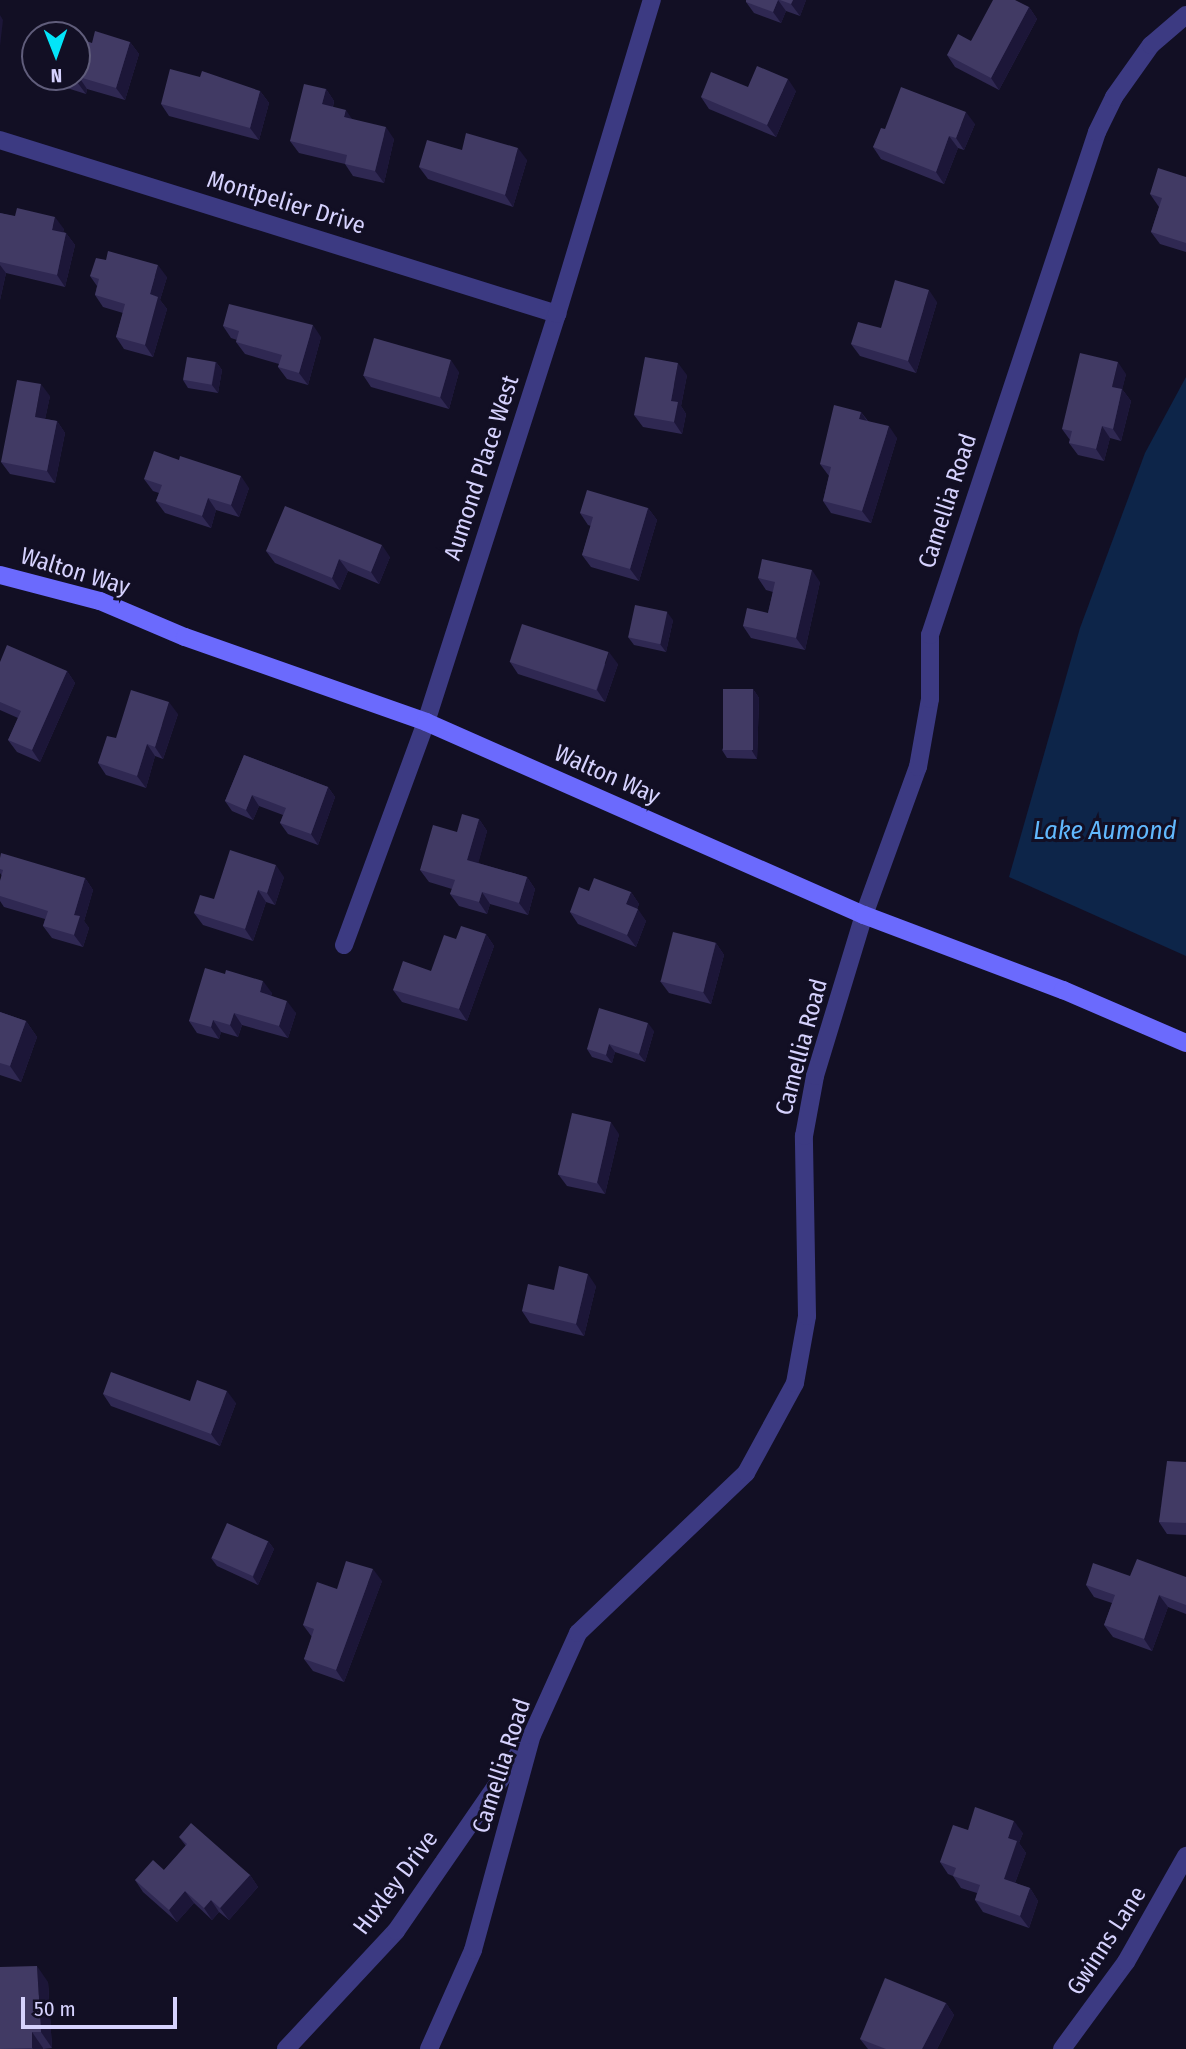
<!DOCTYPE html>
<style>
body{margin:0}
#map{position:relative;width:1186px;height:2049px;overflow:hidden;background:#120f24;font-family:"Fira Sans Condensed",sans-serif}
div>[style]{position:absolute}
.water>*{inset:0;background:#0d2549}
.street>*{height:18px;margin:-9px;padding:0 9px;transform-origin:9px;border-radius:9px;background:#3c3a82}
.secondary>*{height:18px;margin:-9px;padding:0 9px;transform-origin:9px;border-radius:9px;background:#6b6afd}
.wall>*{inset:0;background:#2f2852}
.shaded-wall>*{inset:0;background:#1c1638}
.building>*{inset:0;background:#413a64;transform-origin:0 0}
span{translate:-50% -50%;white-space:nowrap;text-align:center;line-height:1.15;-webkit-text-stroke:6px #120f24;paint-order:stroke}
.street-label{font-size:24px;color:#d6d2fe}
.water-label{font-size:26px;color:#61b8fd;font-style:italic}
.north{position:absolute;left:21px;top:21px;width:70px;height:70px;box-sizing:border-box;background:#120f24;border:2px solid #605d7b;border-radius:50%;rotate:179deg;font-size:19px;font-weight:700;line-height:28px;text-align:center;color:#d6d2fe}
.north::after{content:'';display:block;margin:auto;width:24px;height:32px;background:#03e5f9;clip-path:polygon(50% 0,100% 100%,50% 72%,0 100%)}
.scale{position:absolute;left:21px;top:1997px;width:156px;height:32px;box-sizing:border-box;border:4px solid #d6d2fe;border-top:0;padding-left:9px;font-size:21px;line-height:24px;white-space:nowrap;color:#d6d2fe;-webkit-text-stroke:5px #120f24;paint-order:stroke}
</style>
<div id="map">
<div class="water">
<i style="clip-path:polygon(1186px 377px,1186px 956px,1009px 877px,1080px 628px,1145px 453px)"></i>
</div>
<div class="street">
<i style="left:0;top:140px;width:584px;rotate:17.35deg"></i>
<i style="left:344px;top:945px;width:238px;rotate:-69.8deg"></i>
<i style="left:426px;top:722px;width:429px;rotate:-72.2deg"></i>
<i style="left:557px;top:314px;width:328px;rotate:-73.2deg"></i>
<i style="left:286px;top:2049px;width:161px;rotate:-47deg"></i>
<i style="left:396px;top:1931px;width:224px;rotate:-55.4deg"></i>
<i style="left:429px;top:2049px;width:108px;rotate:-66deg"></i>
<i style="left:473px;top:1950px;width:223px;rotate:-74.7deg"></i>
<i style="left:532px;top:1735px;width:112px;rotate:-65.7deg"></i>
<i style="left:578px;top:1633px;width:232px;rotate:-43.6deg"></i>
<i style="left:746px;top:1473px;width:102px;rotate:-61.4deg"></i>
<i style="left:795px;top:1383px;width:68px;rotate:-79.8deg"></i>
<i style="left:807px;top:1316px;width:180px;rotate:-91deg"></i>
<i style="left:804px;top:1136px;width:61px;rotate:-79.6deg"></i>
<i style="left:815px;top:1076px;width:168px;rotate:-73.1deg"></i>
<i style="left:864px;top:915px;width:158px;rotate:-70deg"></i>
<i style="left:918px;top:767px;width:69px;rotate:-80deg"></i>
<i style="left:930px;top:699px;width:64px;rotate:-90deg"></i>
<i style="left:930px;top:635px;width:530px;rotate:-71.63deg"></i>
<i style="left:1097px;top:132px;width:39px;rotate:-64deg"></i>
<i style="left:1114px;top:97px;width:64px;rotate:-54.6deg"></i>
<i style="left:1151px;top:45px;width:46px;rotate:-40.6deg"></i>
<i style="left:1062px;top:2049px;width:108px;rotate:-53.7deg"></i>
<i style="left:1126px;top:1962px;width:122px;rotate:-60.5deg"></i>
</div>
<div class="secondary">
<i style="left:0;top:575px;width:103px;rotate:14.6deg"></i>
<i style="left:100px;top:601px;width:92px;rotate:23deg"></i>
<i style="left:185px;top:637px;width:256px;rotate:19.4deg"></i>
<i style="left:426px;top:722px;width:479px;rotate:23.8deg"></i>
<i style="left:864px;top:915px;width:213px;rotate:20.7deg"></i>
<i style="left:1063px;top:990px;width:134px;rotate:23.3deg"></i>
</div>
<div class="wall">
<i style="clip-path:polygon(746px 0,806px 0,800px 16px,786px 11px,781px 23px,754px 13px,746px 2px)"></i>
<i style="clip-path:polygon(1029px 7px,1037px 19px,999px 90px,955px 67px,947px 55px)"></i>
<i style="clip-path:polygon(130px 42px,139px 54px,125px 100px,87px 89px,86px 94px,51px 83px,46px 77px,77px 77px,92px 43px)"></i>
<i style="clip-path:polygon(748px 87px,796px 91px,776px 137px,709px 109px,701px 97px)"></i>
<i style="clip-path:polygon(326px 89px,334px 101px,333px 107px,352px 119px,394px 139px,384px 183px,353px 176px,345px 164px,299px 153px,290px 141px)"></i>
<i style="clip-path:polygon(260px 91px,269px 103px,259px 140px,169px 116px,161px 104px)"></i>
<i style="clip-path:polygon(975px 124px,964px 150px,958px 148px,944px 184px,881px 159px,873px 147px,885px 129px)"></i>
<i style="clip-path:polygon(462px 150px,527px 160px,513px 207px,428px 179px,419px 167px)"></i>
<i style="clip-path:polygon(1186px 177px,1186px 252px,1160px 244px,1151px 232px,1159px 207px,1150px 194px)"></i>
<i style="clip-path:polygon(0 213px,64px 229px,63px 232px,66px 233px,75px 245px,65px 287px,6px 273px,0 300px)"></i>
<i style="clip-path:polygon(90px 276px,167px 277px,160px 300px,167px 309px,153px 357px,124px 349px,116px 337px,123px 313px,103px 307px,95px 295px,97px 286px)"></i>
<i style="clip-path:polygon(937px 302px,916px 373px,860px 356px,851px 344px,881px 328px)"></i>
<i style="clip-path:polygon(223px 326px,321px 337px,308px 385px,287px 379px,278px 367px,279px 364px,245px 354px,236px 342px,237px 340px,231px 338px)"></i>
<i style="clip-path:polygon(216px 362px,222px 370px,218px 393px,188px 388px,183px 380px)"></i>
<i style="clip-path:polygon(459px 372px,449px 409px,371px 387px,363px 375px)"></i>
<i style="clip-path:polygon(1126px 374px,1122px 389px,1131px 401px,1121px 441px,1110px 438px,1104px 461px,1078px 455px,1069px 443px,1070px 440px,1062px 429px)"></i>
<i style="clip-path:polygon(687px 375px,681px 406px,686px 414px,682px 434px,643px 427px,634px 415px)"></i>
<i style="clip-path:polygon(50px 396px,45px 419px,57px 421px,65px 433px,55px 483px,10px 474px,1px 462px)"></i>
<i style="clip-path:polygon(861px 412px,868px 421px,897px 438px,871px 523px,831px 513px,823px 501px,829px 476px,820px 464px)"></i>
<i style="clip-path:polygon(144px 479px,249px 488px,239px 517px,216px 510px,211px 528px,165px 513px,156px 501px,159px 493px,153px 491px)"></i>
<i style="clip-path:polygon(648px 508px,657px 520px,639px 581px,591px 567px,582px 555px,591px 526px,588px 525px,580px 513px)"></i>
<i style="clip-path:polygon(266px 551px,390px 557px,379px 584px,348px 571px,340px 590px,275px 563px)"></i>
<i style="clip-path:polygon(758px 578px,820px 582px,805px 650px,751px 638px,743px 626px,768px 613px,773px 592px,766px 590px)"></i>
<i style="clip-path:polygon(673px 620px,666px 652px,634px 645px,628px 637px)"></i>
<i style="clip-path:polygon(0 662px,67px 671px,75px 683px,40px 762px,17px 752px,8px 740px,18px 718px,0 710px)"></i>
<i style="clip-path:polygon(510px 662px,618px 664px,605px 702px,518px 674px)"></i>
<i style="clip-path:polygon(753px 689px,759px 698px,757px 759px,727px 758px,722px 750px)"></i>
<i style="clip-path:polygon(178px 714px,163px 759px,155px 756px,146px 788px,106px 775px,98px 763px)"></i>
<i style="clip-path:polygon(244px 755px,328px 787px,335px 797px,318px 845px,288px 834px,280px 823px,283px 815px,259px 806px,253px 820px,232px 811px,225px 801px)"></i>
<i style="clip-path:polygon(479px 819px,487px 831px,478px 863px,527px 877px,535px 889px,528px 915px,490px 904px,487px 914px,459px 906px,450px 894px,452px 889px,429px 882px,420px 870px,457px 832px)"></i>
<i style="clip-path:polygon(0 858px,85px 878px,93px 890px,84px 921px,89px 928px,83px 947px,52px 938px,43px 926px,45px 919px,4px 907px,0 901px,0 881px,2px 876px,0 873px)"></i>
<i style="clip-path:polygon(284px 877px,275px 905px,266px 902px,253px 941px,203px 925px,194px 913px,214px 899px)"></i>
<i style="clip-path:polygon(589px 891px,631px 892px,639px 904px,637px 909px,646px 921px,636px 947px,578px 924px,570px 912px)"></i>
<i style="clip-path:polygon(486px 934px,494px 946px,467px 1021px,402px 1002px,393px 990px,431px 971px)"></i>
<i style="clip-path:polygon(716px 943px,724px 955px,711px 1004px,669px 993px,660px 981px)"></i>
<i style="clip-path:polygon(225px 974px,272px 993px,271px 996px,296px 1013px,288px 1038px,242px 1025px,238px 1037px,221px 1032px,219px 1039px,197px 1033px,189px 1021px)"></i>
<i style="clip-path:polygon(0 1012px,26px 1021px,37px 1037px,21px 1082px,0 1075px)"></i>
<i style="clip-path:polygon(654px 1031px,645px 1062px,615px 1052px,612px 1063px,592px 1057px,587px 1049px)"></i>
<i style="clip-path:polygon(619px 1134px,605px 1194px,567px 1186px,558px 1174px)"></i>
<i style="clip-path:polygon(596px 1286px,584px 1336px,530px 1323px,522px 1311px,554px 1290px)"></i>
<i style="clip-path:polygon(103px 1394px,190px 1401px,236px 1403px,220px 1446px,111px 1406px)"></i>
<i style="clip-path:polygon(1186px 1462px,1186px 1535px,1167px 1534px,1159px 1522px)"></i>
<i style="clip-path:polygon(268px 1541px,274px 1549px,258px 1585px,217px 1566px,211px 1558px)"></i>
<i style="clip-path:polygon(1130px 1576px,1186px 1577px,1186px 1614px,1168px 1607px,1152px 1651px,1113px 1637px,1104px 1625px,1112px 1603px,1094px 1597px,1086px 1585px)"></i>
<i style="clip-path:polygon(382px 1581px,344px 1682px,313px 1671px,304px 1659px,312px 1637px,303px 1625px,337px 1589px)"></i>
<i style="clip-path:polygon(968px 1830px,1023px 1833px,1019px 1843px,1026px 1853px,1015px 1883px,1030px 1888px,1038px 1901px,1029px 1928px,983px 1912px,975px 1900px,977px 1893px,961px 1888px,953px 1876px,948px 1874px,940px 1862px)"></i>
<i style="clip-path:polygon(179px 1837px,250px 1875px,258px 1887px,229px 1920px,219px 1912px,212px 1920px,194px 1903px,177px 1922px,143px 1892px,135px 1880px,164px 1870px,186px 1846px)"></i>
<i style="clip-path:polygon(48px 1982px,52px 2048px,43px 2049px,0 2049px)"></i>
<i style="clip-path:polygon(946px 2003px,954px 2015px,937px 2049px,868px 2049px,860px 2039px)"></i>
</div>
<div class="shaded-wall">
<i style="clip-path:polygon(778px 0,786px 11px,781px 23px,773px 12px)"></i>
<i style="clip-path:polygon(793px 0,806px 0,800px 16px,791px 4px)"></i>
<i style="clip-path:polygon(1029px 7px,1037px 19px,999px 90px,991px 78px)"></i>
<i style="clip-path:polygon(0 15px,3px 20px,0 46px)"></i>
<i style="clip-path:polygon(130px 42px,139px 54px,125px 100px,116px 88px)"></i>
<i style="clip-path:polygon(79px 77px,87px 89px,86px 94px,77px 82px)"></i>
<i style="clip-path:polygon(788px 79px,796px 91px,776px 137px,767px 125px)"></i>
<i style="clip-path:polygon(326px 89px,334px 101px,330px 116px,322px 104px)"></i>
<i style="clip-path:polygon(260px 91px,269px 103px,259px 140px,250px 128px)"></i>
<i style="clip-path:polygon(346px 110px,354px 122px,344px 117px)"></i>
<i style="clip-path:polygon(966px 112px,975px 124px,964px 150px,956px 138px)"></i>
<i style="clip-path:polygon(386px 127px,394px 139px,384px 183px,375px 171px)"></i>
<i style="clip-path:polygon(949px 136px,958px 148px,944px 184px,936px 172px)"></i>
<i style="clip-path:polygon(518px 148px,527px 160px,513px 207px,505px 195px)"></i>
<i style="clip-path:polygon(55px 217px,64px 229px,61px 242px,52px 230px)"></i>
<i style="clip-path:polygon(66px 233px,75px 245px,65px 287px,57px 275px)"></i>
<i style="clip-path:polygon(0 265px,6px 273px,0 300px)"></i>
<i style="clip-path:polygon(158px 265px,167px 277px,160px 300px,167px 309px,153px 357px,145px 345px,150px 294px)"></i>
<i style="clip-path:polygon(929px 290px,937px 302px,916px 373px,908px 361px)"></i>
<i style="clip-path:polygon(313px 325px,321px 337px,308px 385px,299px 373px)"></i>
<i style="clip-path:polygon(451px 360px,459px 372px,449px 409px,440px 397px)"></i>
<i style="clip-path:polygon(216px 362px,222px 370px,218px 393px,212px 385px)"></i>
<i style="clip-path:polygon(1118px 362px,1126px 374px,1120px 399px,1112px 387px)"></i>
<i style="clip-path:polygon(678px 363px,687px 375px,681px 406px,686px 414px,682px 434px,674px 422px,671px 401px)"></i>
<i style="clip-path:polygon(41px 384px,50px 396px,43px 429px,35px 417px)"></i>
<i style="clip-path:polygon(1122px 389px,1131px 401px,1121px 441px,1113px 429px)"></i>
<i style="clip-path:polygon(861px 412px,869px 424px,859px 419px)"></i>
<i style="clip-path:polygon(57px 421px,65px 433px,55px 483px,47px 471px)"></i>
<i style="clip-path:polygon(889px 426px,897px 438px,871px 523px,862px 511px)"></i>
<i style="clip-path:polygon(1102px 426px,1110px 438px,1104px 461px,1096px 449px)"></i>
<i style="clip-path:polygon(241px 476px,249px 488px,239px 517px,231px 505px)"></i>
<i style="clip-path:polygon(208px 498px,216px 510px,211px 528px,202px 516px)"></i>
<i style="clip-path:polygon(648px 508px,657px 520px,639px 581px,630px 569px)"></i>
<i style="clip-path:polygon(382px 545px,390px 557px,379px 584px,371px 572px)"></i>
<i style="clip-path:polygon(339px 559px,348px 571px,340px 590px,332px 578px)"></i>
<i style="clip-path:polygon(812px 570px,820px 582px,805px 650px,796px 638px)"></i>
<i style="clip-path:polygon(667px 612px,673px 620px,666px 652px,660px 644px)"></i>
<i style="clip-path:polygon(609px 652px,618px 664px,605px 702px,597px 690px)"></i>
<i style="clip-path:polygon(67px 671px,75px 683px,40px 762px,32px 750px)"></i>
<i style="clip-path:polygon(753px 689px,759px 698px,757px 759px,752px 751px)"></i>
<i style="clip-path:polygon(169px 702px,178px 714px,163px 759px,155px 747px)"></i>
<i style="clip-path:polygon(147px 744px,155px 756px,146px 788px,137px 776px)"></i>
<i style="clip-path:polygon(328px 787px,335px 797px,318px 845px,311px 834px)"></i>
<i style="clip-path:polygon(252px 795px,259px 806px,253px 820px,246px 810px)"></i>
<i style="clip-path:polygon(479px 819px,487px 831px,476px 872px,467px 860px)"></i>
<i style="clip-path:polygon(276px 865px,284px 877px,275px 905px,267px 893px)"></i>
<i style="clip-path:polygon(527px 877px,535px 889px,528px 915px,519px 903px)"></i>
<i style="clip-path:polygon(85px 878px,93px 890px,84px 921px,89px 928px,83px 947px,74px 935px,74px 915px)"></i>
<i style="clip-path:polygon(258px 890px,266px 902px,253px 941px,245px 929px)"></i>
<i style="clip-path:polygon(482px 892px,490px 904px,487px 914px,479px 902px)"></i>
<i style="clip-path:polygon(631px 892px,639px 904px,634px 916px,626px 904px)"></i>
<i style="clip-path:polygon(638px 909px,646px 921px,636px 947px,627px 935px)"></i>
<i style="clip-path:polygon(486px 934px,494px 946px,467px 1021px,459px 1009px)"></i>
<i style="clip-path:polygon(716px 943px,724px 955px,711px 1004px,703px 992px)"></i>
<i style="clip-path:polygon(263px 981px,272px 993px,268px 1004px,260px 992px)"></i>
<i style="clip-path:polygon(287px 1001px,296px 1013px,288px 1038px,279px 1026px)"></i>
<i style="clip-path:polygon(234px 1013px,242px 1025px,238px 1037px,230px 1025px)"></i>
<i style="clip-path:polygon(213px 1020px,221px 1032px,219px 1039px,211px 1027px)"></i>
<i style="clip-path:polygon(26px 1021px,37px 1037px,21px 1082px,10px 1066px)"></i>
<i style="clip-path:polygon(648px 1023px,654px 1031px,645px 1062px,639px 1054px)"></i>
<i style="clip-path:polygon(609px 1044px,615px 1052px,612px 1063px,606px 1055px)"></i>
<i style="clip-path:polygon(611px 1122px,619px 1134px,605px 1194px,597px 1182px)"></i>
<i style="clip-path:polygon(588px 1274px,596px 1286px,584px 1336px,576px 1324px)"></i>
<i style="clip-path:polygon(227px 1391px,236px 1403px,220px 1446px,211px 1434px)"></i>
<i style="clip-path:polygon(268px 1541px,274px 1549px,258px 1585px,253px 1577px)"></i>
<i style="clip-path:polygon(373px 1569px,382px 1581px,344px 1682px,336px 1670px)"></i>
<i style="clip-path:polygon(1159px 1595px,1168px 1607px,1152px 1651px,1144px 1639px)"></i>
<i style="clip-path:polygon(1014px 1821px,1023px 1833px,1019px 1843px,1026px 1853px,1012px 1891px,1004px 1879px,1008px 1838px)"></i>
<i style="clip-path:polygon(250px 1875px,258px 1887px,229px 1920px,220px 1908px)"></i>
<i style="clip-path:polygon(1030px 1888px,1038px 1901px,1029px 1928px,1020px 1916px)"></i>
<i style="clip-path:polygon(185px 1891px,194px 1903px,177px 1922px,169px 1910px)"></i>
<i style="clip-path:polygon(211px 1900px,219px 1912px,212px 1920px,204px 1908px)"></i>
<i style="clip-path:polygon(37px 1966px,48px 1982px,52px 2048px,41px 2032px)"></i>
<i style="clip-path:polygon(946px 2003px,954px 2015px,937px 2049px,922px 2049px)"></i>
<i style="clip-path:polygon(32px 2032px,43px 2048px,43px 2049px,33px 2049px,32px 2048px)"></i>
</div>
<div class="building">
<i style="clip-path:polygon(746px 0,778px 0,773px 12px,746px 2px)"></i>
<i style="clip-path:polygon(780px 0,793px 0,791px 4px)"></i>
<i style="clip-path:polygon(993px 0,1015px 0,1029px 7px,991px 78px,947px 55px,958px 34px,971px 41px)"></i>
<i style="clip-path:polygon(54px 31px,67px 35px,53px 35px)"></i>
<i style="clip-path:polygon(95px 31px,130px 42px,116px 88px,79px 77px,77px 82px,62px 77px,77px 77px,77px 38px,92px 43px)"></i>
<i style="clip-path:polygon(757px 66px,788px 79px,767px 125px,701px 97px,711px 72px,748px 87px)"></i>
<i style="clip-path:polygon(170px 69px,200px 77px,202px 71px,260px 91px,250px 128px,161px 104px)"></i>
<i style="clip-path:polygon(304px 84px,326px 89px,322px 104px,346px 110px,344px 117px,386px 127px,375px 171px,345px 164px,347px 155px,290px 141px)"></i>
<i style="clip-path:polygon(901px 87px,966px 112px,956px 138px,949px 136px,936px 172px,873px 147px,881px 128px,885px 129px)"></i>
<i style="clip-path:polygon(466px 133px,518px 148px,505px 195px,419px 167px,427px 140px,462px 150px)"></i>
<i style="clip-path:polygon(1158px 168px,1186px 177px,1186px 243px,1151px 232px,1162px 198px,1150px 194px)"></i>
<i style="clip-path:polygon(17px 208px,55px 217px,52px 230px,66px 233px,57px 275px,0 262px,0 213px,15px 216px)"></i>
<i style="clip-path:polygon(108px 251px,158px 265px,150px 294px,158px 297px,145px 345px,116px 337px,125px 304px,95px 295px,99px 279px,90px 276px,96px 258px,106px 260px)"></i>
<i style="clip-path:polygon(895px 280px,929px 290px,908px 361px,851px 344px,858px 322px,881px 328px)"></i>
<i style="clip-path:polygon(229px 304px,313px 325px,299px 373px,278px 367px,282px 355px,236px 342px,239px 331px,223px 326px)"></i>
<i style="left:374px;top:338px;width:80px;height:39px;rotate:16deg"></i>
<i style="clip-path:polygon(1080px 353px,1118px 362px,1112px 387px,1122px 389px,1113px 429px,1102px 426px,1096px 449px,1069px 443px,1072px 431px,1062px 429px)"></i>
<i style="left:187px;top:357px;width:29px;height:23px;rotate:10deg"></i>
<i style="clip-path:polygon(645px 357px,678px 363px,671px 401px,678px 402px,674px 422px,634px 415px)"></i>
<i style="clip-path:polygon(17px 380px,41px 384px,35px 417px,57px 421px,47px 471px,1px 462px)"></i>
<i style="clip-path:polygon(834px 405px,861px 412px,859px 419px,889px 426px,862px 511px,823px 501px,831px 467px,820px 464px)"></i>
<i style="clip-path:polygon(154px 451px,179px 460px,180px 456px,241px 476px,231px 505px,208px 498px,202px 516px,156px 501px,162px 485px,144px 479px)"></i>
<i style="clip-path:polygon(587px 490px,648px 508px,630px 569px,582px 555px,593px 517px,580px 513px)"></i>
<i style="clip-path:polygon(285px 506px,382px 545px,371px 572px,339px 559px,332px 578px,266px 551px)"></i>
<i style="clip-path:polygon(762px 559px,812px 570px,796px 638px,743px 626px,747px 608px,768px 613px,775px 582px,758px 578px)"></i>
<i style="left:635px;top:605px;width:33px;height:33px;rotate:12deg"></i>
<i style="left:522px;top:624px;width:91px;height:40px;rotate:18deg"></i>
<i style="clip-path:polygon(7px 645px,67px 671px,32px 750px,8px 740px,21px 711px,0 702px,0 662px)"></i>
<i style="left:723px;top:689px;width:30px;height:61px"></i>
<i style="clip-path:polygon(131px 690px,169px 702px,155px 747px,147px 744px,137px 776px,98px 763px,107px 736px,116px 738px)"></i>
<i style="clip-path:polygon(244px 755px,328px 787px,311px 834px,280px 823px,286px 808px,252px 795px,246px 810px,225px 801px)"></i>
<i style="clip-path:polygon(462px 814px,479px 819px,467px 860px,527px 877px,519px 903px,482px 892px,479px 902px,450px 894px,455px 880px,420px 870px,433px 825px,457px 832px)"></i>
<i style="clip-path:polygon(230px 850px,276px 865px,267px 893px,258px 890px,245px 929px,194px 913px,200px 895px,214px 899px)"></i>
<i style="clip-path:polygon(1px 853px,85px 878px,74px 915px,80px 916px,74px 935px,43px 926px,48px 911px,0 896px,0 881px,3px 870px,0 869px,0 858px)"></i>
<i style="clip-path:polygon(594px 878px,631px 892px,626px 904px,638px 909px,627px 935px,570px 912px,579px 887px,589px 891px)"></i>
<i style="clip-path:polygon(461px 926px,486px 934px,459px 1009px,393px 990px,403px 961px,431px 971px,444px 935px,456px 939px)"></i>
<i style="left:673px;top:932px;width:44px;height:51px;rotate:14deg"></i>
<i style="clip-path:polygon(205px 968px,225px 974px,226px 970px,263px 981px,260px 992px,287px 1001px,279px 1026px,234px 1013px,230px 1025px,213px 1020px,211px 1027px,189px 1021px)"></i>
<i style="clip-path:polygon(599px 1008px,648px 1023px,639px 1054px,609px 1044px,606px 1055px,587px 1049px)"></i>
<i style="clip-path:polygon(0 1012px,26px 1021px,10px 1066px,0 1063px)"></i>
<i style="left:572px;top:1113px;width:40px;height:63px;rotate:13deg"></i>
<i style="clip-path:polygon(559px 1266px,588px 1274px,576px 1324px,522px 1311px,528px 1284px,554px 1290px)"></i>
<i style="clip-path:polygon(111px 1372px,190px 1401px,197px 1380px,227px 1391px,211px 1434px,103px 1394px)"></i>
<i style="clip-path:polygon(1167px 1461px,1186px 1462px,1186px 1523px,1159px 1522px)"></i>
<i style="left:227px;top:1523px;width:45px;height:38px;rotate:24deg"></i>
<i style="clip-path:polygon(1137px 1559px,1186px 1577px,1186px 1605px,1159px 1595px,1144px 1639px,1104px 1625px,1115px 1595px,1086px 1585px,1093px 1563px,1130px 1576px)"></i>
<i style="clip-path:polygon(346px 1561px,373px 1569px,336px 1670px,304px 1659px,314px 1629px,303px 1625px,317px 1582px,337px 1589px)"></i>
<i style="clip-path:polygon(975px 1807px,1014px 1821px,1008px 1838px,1017px 1841px,1004px 1879px,1030px 1888px,1020px 1916px,975px 1900px,980px 1885px,953px 1876px,956px 1868px,940px 1862px,953px 1825px,968px 1830px)"></i>
<i style="clip-path:polygon(191px 1823px,250px 1875px,220px 1908px,211px 1900px,204px 1908px,185px 1891px,169px 1910px,135px 1880px,153px 1860px,164px 1870px,187px 1844px,179px 1837px)"></i>
<i style="clip-path:polygon(37px 1966px,41px 2032px,32px 2032px,32px 2048px,0 2049px,0 1967px)"></i>
<i style="clip-path:polygon(885px 1978px,946px 2003px,922px 2049px,886px 2049px,860px 2039px)"></i>
</div>
<div class="street-label">
<span style="left:286px;top:203px;rotate:17deg">Montpelier Drive</span>
<span style="left:482px;top:468px;rotate:-72deg">Aumond Place West</span>
<span style="left:948px;top:501px;rotate:-72deg">Camellia Road</span>
<span style="left:75px;top:572px;rotate:17deg">Walton Way</span>
<span style="left:607px;top:775px;rotate:24deg">Walton Way</span>
<span style="left:802px;top:1047px;rotate:-75deg">Camellia Road</span>
<span style="left:502px;top:1766px;rotate:-72deg">Camellia Road</span>
<span style="left:396px;top:1883px;rotate:-53deg">Huxley Drive</span>
<span style="left:1107px;top:1941px;rotate:-57deg">Gwinns Lane</span>
</div>
<div class="water-label">
<span style="left:1105px;top:831px">Lake Aumond</span>
</div>
<div class="north">N</div>
<div class="scale">50 m</div>
</div>
